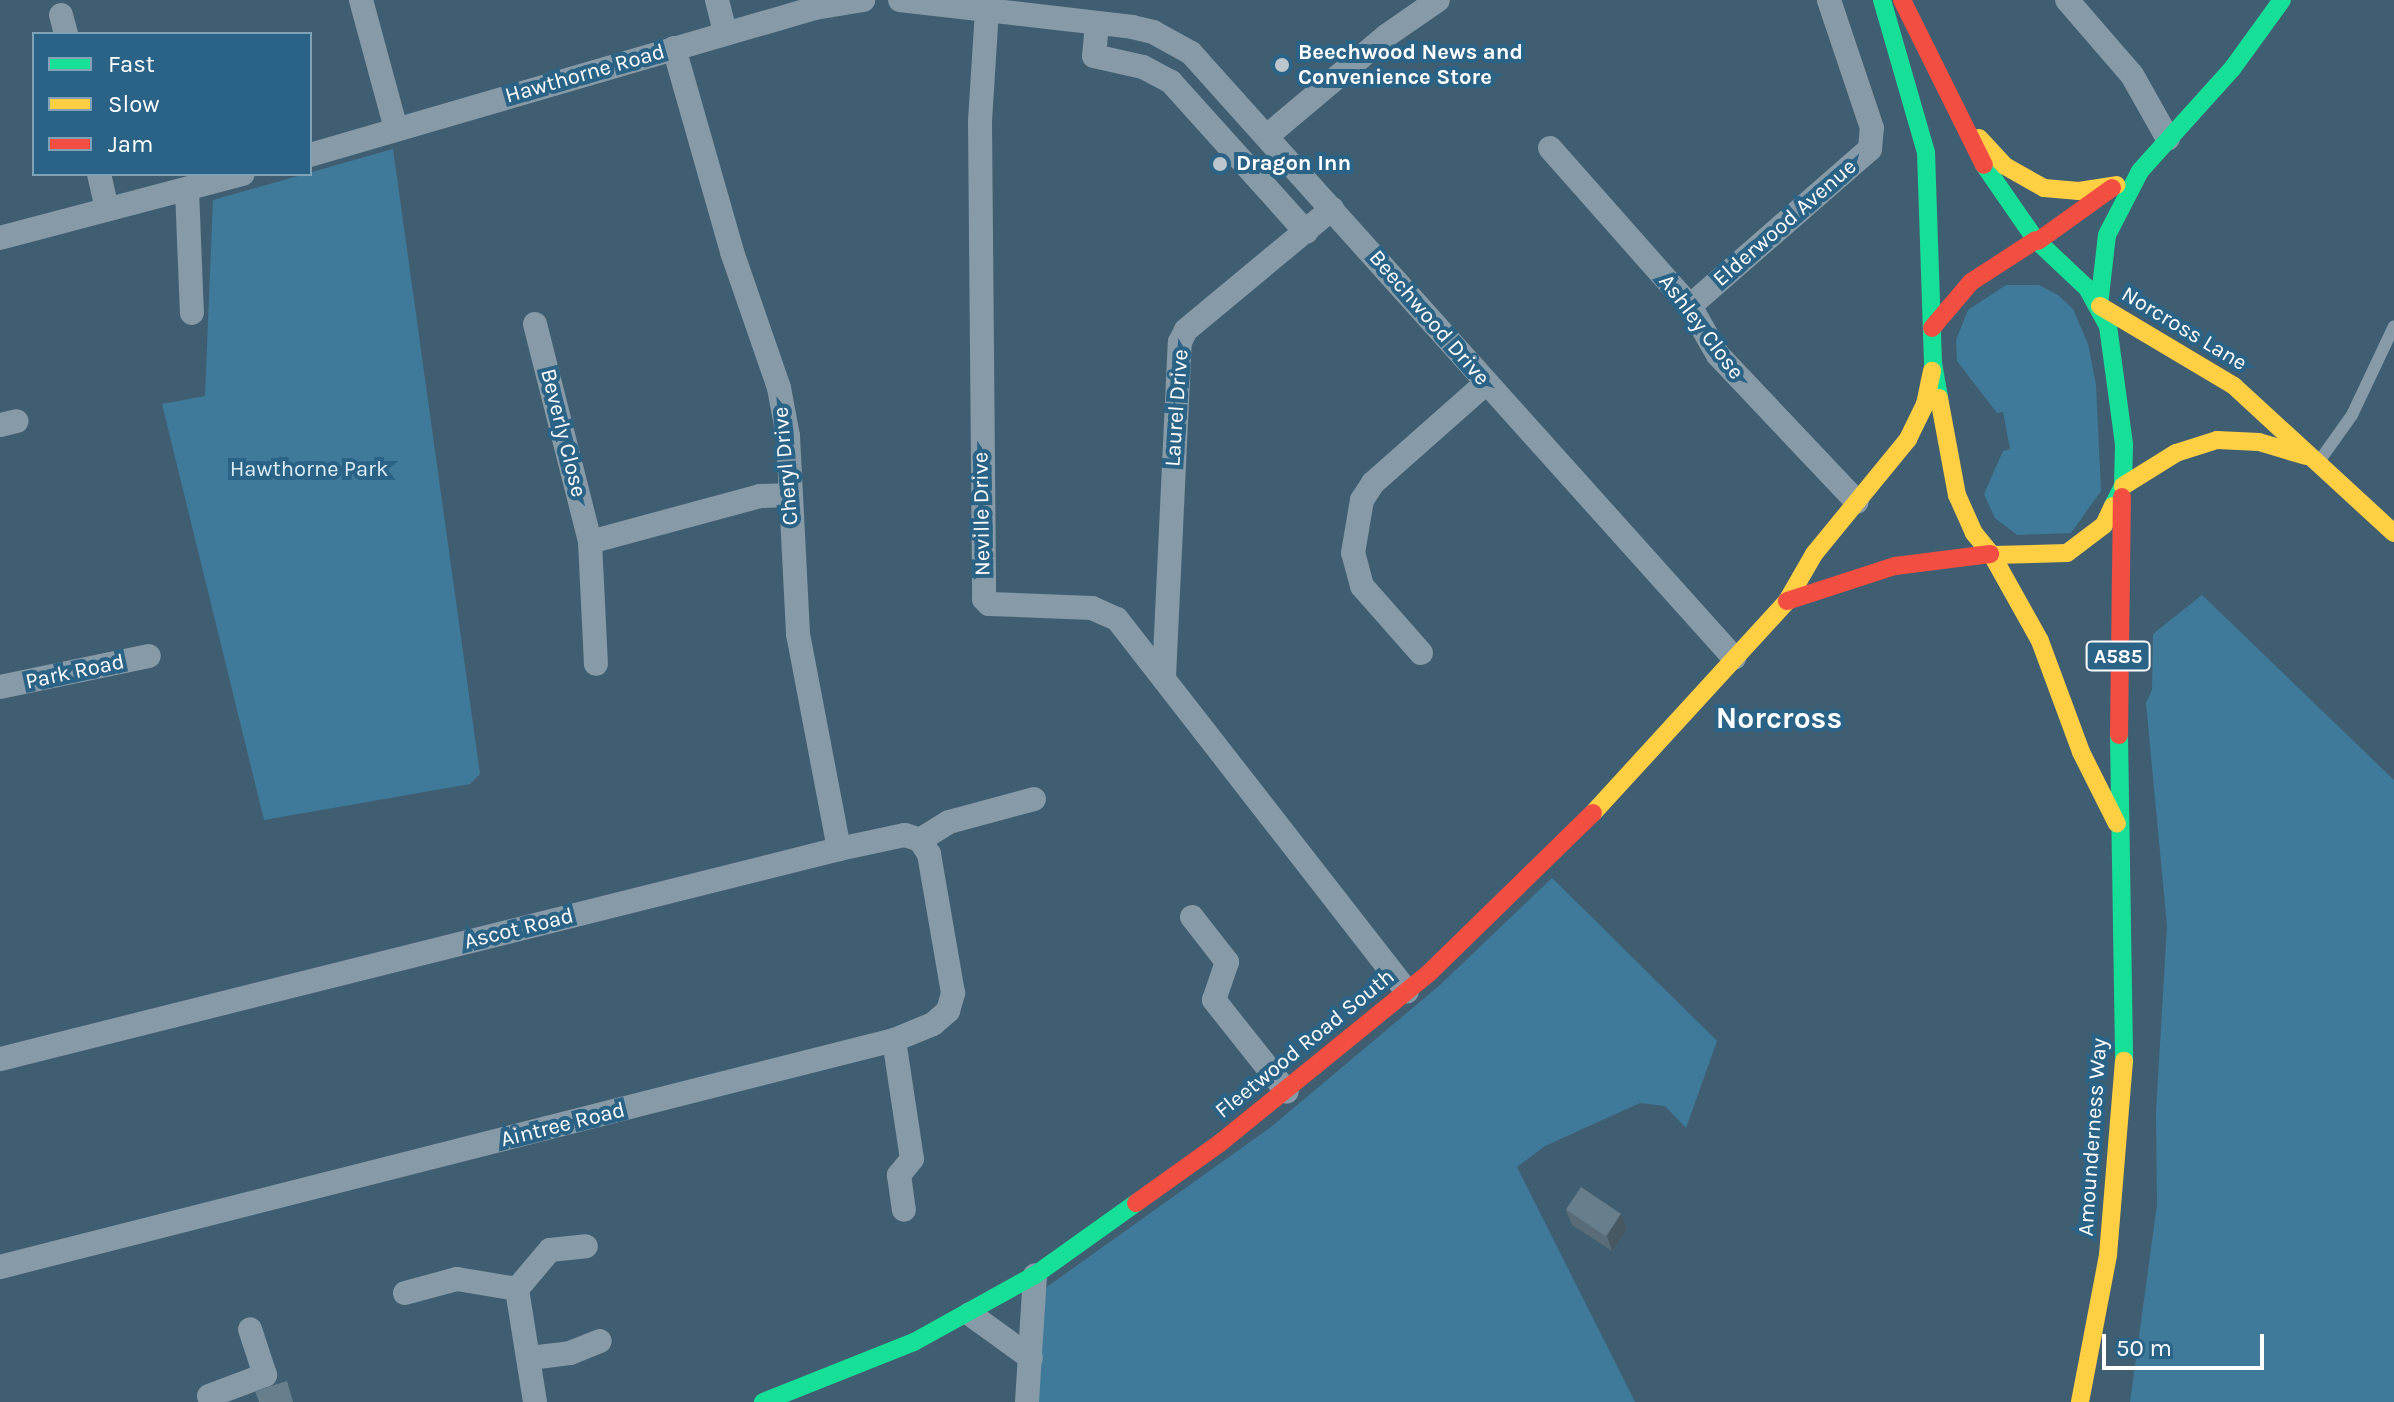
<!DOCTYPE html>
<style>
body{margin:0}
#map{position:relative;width:2394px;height:1402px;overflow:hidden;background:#405e71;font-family:Karla,sans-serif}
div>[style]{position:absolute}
.green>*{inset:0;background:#407a9b}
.lane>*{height:12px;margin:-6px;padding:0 6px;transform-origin:6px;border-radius:6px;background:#869aa7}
.street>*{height:24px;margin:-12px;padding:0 12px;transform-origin:12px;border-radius:12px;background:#869aa7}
.fast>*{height:18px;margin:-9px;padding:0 9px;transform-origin:9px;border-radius:9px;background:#16e098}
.slow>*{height:18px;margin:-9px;padding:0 9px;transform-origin:9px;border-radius:9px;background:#ffcf43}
.jam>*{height:18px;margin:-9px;padding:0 9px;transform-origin:9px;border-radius:9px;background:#f24e42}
.wall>*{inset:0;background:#596c78}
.shaded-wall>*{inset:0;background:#485862}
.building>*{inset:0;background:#677e8c;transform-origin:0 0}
.dots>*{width:22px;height:22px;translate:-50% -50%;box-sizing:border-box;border:4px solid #2b6386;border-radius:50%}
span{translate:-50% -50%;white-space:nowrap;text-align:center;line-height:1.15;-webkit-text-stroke:8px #2b6386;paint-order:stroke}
.shield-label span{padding:2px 6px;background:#2b6386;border:2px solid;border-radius:6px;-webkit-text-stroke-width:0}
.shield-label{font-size:20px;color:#fff;font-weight:700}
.poi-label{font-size:22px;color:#fff;font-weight:700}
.left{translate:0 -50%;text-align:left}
.street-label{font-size:22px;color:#fff}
.park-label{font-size:22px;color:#daecf6}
.district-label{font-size:30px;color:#fff;font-weight:700}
.legend{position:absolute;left:32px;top:32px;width:280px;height:144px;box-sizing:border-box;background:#2b6386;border:2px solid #80a1b6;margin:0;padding:10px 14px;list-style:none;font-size:24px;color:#fff}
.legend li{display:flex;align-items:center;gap:16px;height:40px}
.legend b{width:40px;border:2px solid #80a1b6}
.scale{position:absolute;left:2102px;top:1334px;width:162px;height:36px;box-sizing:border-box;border:4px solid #fff;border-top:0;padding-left:10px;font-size:24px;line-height:28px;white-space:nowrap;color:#fff;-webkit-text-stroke:6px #2b6386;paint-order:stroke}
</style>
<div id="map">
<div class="green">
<i style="clip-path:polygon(393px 149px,480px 774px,470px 784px,264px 820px,162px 404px,205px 396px,213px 200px)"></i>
<i style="clip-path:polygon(2006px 285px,2039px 285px,2058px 295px,2073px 309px,2088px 344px,2096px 385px,2101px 491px,2071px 533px,2017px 535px,1995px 518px,1984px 494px,2003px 451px,2010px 449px,2003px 412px,1997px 413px,1957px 361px,1956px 340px,1968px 310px)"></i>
<i style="clip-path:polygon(2202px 595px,2394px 780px,2394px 1402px,2130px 1402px,2157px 1205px,2156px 1112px,2167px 926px,2146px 703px,2152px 690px,2153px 634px)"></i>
<i style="clip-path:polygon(1552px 878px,1717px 1041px,1686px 1128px,1665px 1106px,1640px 1103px,1545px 1146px,1517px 1167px,1635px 1402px,1027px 1402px,1037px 1294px,1271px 1127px,1440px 985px)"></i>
</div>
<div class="lane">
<i style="left:2320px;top:460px;width:55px;rotate:-54.6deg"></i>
<i style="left:2352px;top:415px;width:98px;rotate:-64.7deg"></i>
</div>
<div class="street">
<i style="left:361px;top:0;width:134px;rotate:74.8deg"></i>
<i style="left:717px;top:0;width:34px;rotate:76deg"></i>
<i style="left:900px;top:0;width:234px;rotate:6.6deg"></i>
<i style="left:1132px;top:27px;width:22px;rotate:13deg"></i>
<i style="left:1153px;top:32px;width:43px;rotate:28.9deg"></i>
<i style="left:1191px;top:53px;width:813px;rotate:48.09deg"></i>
<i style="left:2067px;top:0;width:99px;rotate:49.1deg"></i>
<i style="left:2132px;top:75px;width:73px;rotate:60.6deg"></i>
<i style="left:987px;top:10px;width:112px;rotate:93.6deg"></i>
<i style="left:980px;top:122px;width:477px;rotate:89.5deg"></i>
<i style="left:984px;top:599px;width:7px;rotate:45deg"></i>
<i style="left:989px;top:604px;width:103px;rotate:2.2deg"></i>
<i style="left:1092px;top:608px;width:27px;rotate:24deg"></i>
<i style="left:1117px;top:619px;width:472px;rotate:52.1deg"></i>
<i style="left:61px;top:15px;width:20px;rotate:75deg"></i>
<i style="left:1097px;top:23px;width:33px;rotate:95deg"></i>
<i style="left:1094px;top:56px;width:50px;rotate:12.7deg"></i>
<i style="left:1143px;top:67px;width:32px;rotate:28deg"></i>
<i style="left:1171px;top:82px;width:202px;rotate:48deg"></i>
<i style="left:674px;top:48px;width:212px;rotate:74.1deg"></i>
<i style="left:732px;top:252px;width:144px;rotate:70.9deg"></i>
<i style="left:779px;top:388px;width:49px;rotate:79.4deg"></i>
<i style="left:788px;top:436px;width:198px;rotate:87.1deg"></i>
<i style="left:798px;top:634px;width:219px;rotate:79.2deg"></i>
<i style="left:1267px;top:136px;width:155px;rotate:-40deg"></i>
<i style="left:1386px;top:36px;width:63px;rotate:-34.7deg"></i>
<i style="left:1550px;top:148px;width:211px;rotate:48.5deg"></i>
<i style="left:1690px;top:306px;width:56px;rotate:60.3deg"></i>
<i style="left:1718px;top:355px;width:202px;rotate:46.6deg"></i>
<i style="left:310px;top:155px;width:526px;rotate:-16.23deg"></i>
<i style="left:815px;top:8px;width:49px;rotate:-9.5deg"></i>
<i style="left:99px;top:174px;width:35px;rotate:77deg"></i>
<i style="left:187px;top:190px;width:123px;rotate:87.7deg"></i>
<i style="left:0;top:238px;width:251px;rotate:-14.8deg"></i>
<i style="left:1690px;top:306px;width:239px;rotate:-41.1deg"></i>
<i style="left:1870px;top:149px;width:21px;rotate:-85deg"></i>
<i style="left:1872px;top:128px;width:135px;rotate:-108.6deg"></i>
<i style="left:535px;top:324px;width:225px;rotate:75.8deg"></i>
<i style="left:590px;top:542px;width:122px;rotate:87.2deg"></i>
<i style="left:0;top:425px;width:17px;rotate:-13deg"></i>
<i style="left:590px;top:542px;width:176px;rotate:-15.1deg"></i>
<i style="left:760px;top:496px;width:30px;rotate:-2deg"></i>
<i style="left:1421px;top:653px;width:89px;rotate:-131.4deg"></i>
<i style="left:1362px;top:586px;width:34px;rotate:-105deg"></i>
<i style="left:1353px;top:553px;width:54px;rotate:-80.4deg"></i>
<i style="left:1362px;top:500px;width:20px;rotate:-57deg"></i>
<i style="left:1373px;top:483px;width:151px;rotate:-41.5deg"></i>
<i style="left:1164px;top:677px;width:335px;rotate:-87.3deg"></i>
<i style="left:1180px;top:342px;width:13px;rotate:-63deg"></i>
<i style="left:1186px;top:330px;width:190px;rotate:-39.7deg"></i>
<i style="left:0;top:687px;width:152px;rotate:-11.8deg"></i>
<i style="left:1192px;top:917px;width:57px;rotate:52.1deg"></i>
<i style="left:1227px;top:962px;width:40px;rotate:108.9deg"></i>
<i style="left:1214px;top:1000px;width:117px;rotate:51.6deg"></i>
<i style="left:894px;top:1040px;width:120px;rotate:81.4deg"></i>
<i style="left:912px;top:1159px;width:21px;rotate:129deg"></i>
<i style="left:899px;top:1175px;width:35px;rotate:82deg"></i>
<i style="left:0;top:1059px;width:865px;rotate:-14.05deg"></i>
<i style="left:839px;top:849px;width:67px;rotate:-12deg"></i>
<i style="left:905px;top:835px;width:16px;rotate:18deg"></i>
<i style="left:920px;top:840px;width:34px;rotate:-32deg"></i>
<i style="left:949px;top:822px;width:88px;rotate:-15.1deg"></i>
<i style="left:0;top:1267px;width:922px;rotate:-14.25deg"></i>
<i style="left:894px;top:1040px;width:42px;rotate:-22.3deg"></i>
<i style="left:933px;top:1024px;width:20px;rotate:-41deg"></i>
<i style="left:948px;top:1011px;width:19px;rotate:-74deg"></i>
<i style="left:953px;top:993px;width:141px;rotate:-99.8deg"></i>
<i style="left:929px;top:854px;width:17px;rotate:-123deg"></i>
<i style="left:405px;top:1293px;width:54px;rotate:-15.1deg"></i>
<i style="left:457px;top:1279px;width:61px;rotate:9.5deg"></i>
<i style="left:970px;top:1314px;width:75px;rotate:35.8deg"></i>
<i style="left:530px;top:1358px;width:40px;rotate:-7.1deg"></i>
<i style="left:570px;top:1353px;width:32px;rotate:-22deg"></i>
<i style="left:209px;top:1396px;width:60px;rotate:-20.6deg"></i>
<i style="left:265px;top:1375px;width:48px;rotate:-108.1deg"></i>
<i style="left:535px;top:1402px;width:114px;rotate:-99.1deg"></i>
<i style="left:517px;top:1289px;width:51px;rotate:-49.8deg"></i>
<i style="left:550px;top:1250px;width:36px;rotate:-6deg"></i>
<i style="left:1027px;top:1402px;width:127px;rotate:-86.4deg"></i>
</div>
<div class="fast">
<i style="left:1882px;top:0;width:158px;rotate:73.9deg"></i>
<i style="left:1926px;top:152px;width:211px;rotate:88.1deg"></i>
<i style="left:1933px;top:363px;width:36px;rotate:80deg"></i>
<i style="left:1984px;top:165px;width:91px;rotate:55.3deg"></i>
<i style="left:2036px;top:240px;width:70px;rotate:43.3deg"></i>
<i style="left:2087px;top:288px;width:43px;rotate:61.1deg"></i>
<i style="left:2108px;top:326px;width:120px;rotate:82.3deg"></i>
<i style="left:2124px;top:445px;width:41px;rotate:91.4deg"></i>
<i style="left:2123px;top:486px;width:22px;rotate:117deg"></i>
<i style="left:2099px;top:305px;width:70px;rotate:-83.5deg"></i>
<i style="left:2107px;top:235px;width:72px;rotate:-62.7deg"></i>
<i style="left:2140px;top:171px;width:137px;rotate:-48deg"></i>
<i style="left:2232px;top:69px;width:85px;rotate:-54.1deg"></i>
<i style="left:2119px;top:735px;width:326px;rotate:89.1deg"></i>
<i style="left:763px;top:1402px;width:162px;rotate:-21.7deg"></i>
<i style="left:914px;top:1342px;width:138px;rotate:-29deg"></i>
<i style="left:1035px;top:1275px;width:124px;rotate:-35.5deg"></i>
</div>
<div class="slow">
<i style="left:1979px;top:138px;width:38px;rotate:47deg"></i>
<i style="left:2005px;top:166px;width:45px;rotate:29.4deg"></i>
<i style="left:2044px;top:188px;width:35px;rotate:5deg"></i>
<i style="left:2079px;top:191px;width:38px;rotate:-9deg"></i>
<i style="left:2100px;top:306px;width:156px;rotate:30.8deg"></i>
<i style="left:2234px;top:386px;width:217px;rotate:42.6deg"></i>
<i style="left:1939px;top:398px;width:99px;rotate:79.5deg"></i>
<i style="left:1957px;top:495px;width:42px;rotate:65.9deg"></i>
<i style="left:1974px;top:533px;width:28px;rotate:51deg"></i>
<i style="left:1992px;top:555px;width:75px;rotate:-1.5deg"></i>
<i style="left:2067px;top:553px;width:46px;rotate:-37.1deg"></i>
<i style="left:2104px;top:525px;width:21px;rotate:-65deg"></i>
<i style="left:2123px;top:486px;width:62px;rotate:-31.9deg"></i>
<i style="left:2176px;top:453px;width:43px;rotate:-17.6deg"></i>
<i style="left:2217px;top:440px;width:42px;rotate:2.7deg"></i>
<i style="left:2259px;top:442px;width:49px;rotate:16.6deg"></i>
<i style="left:1992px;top:555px;width:98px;rotate:60.8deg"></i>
<i style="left:2040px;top:641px;width:118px;rotate:69.7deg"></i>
<i style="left:2081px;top:752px;width:80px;rotate:63.4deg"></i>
<i style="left:1593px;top:813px;width:287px;rotate:-47.5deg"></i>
<i style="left:1787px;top:601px;width:54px;rotate:-60.1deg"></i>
<i style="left:1814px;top:554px;width:149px;rotate:-50.7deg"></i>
<i style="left:1908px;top:439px;width:39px;rotate:-64deg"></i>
<i style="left:1925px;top:404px;width:34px;rotate:-78deg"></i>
<i style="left:2080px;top:1402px;width:150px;rotate:-79.2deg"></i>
<i style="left:2108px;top:1255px;width:195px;rotate:-85.3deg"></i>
</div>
<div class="jam">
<i style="left:1902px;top:0;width:184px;rotate:63.6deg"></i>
<i style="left:2038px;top:241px;width:91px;rotate:-35.6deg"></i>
<i style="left:1932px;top:328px;width:60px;rotate:-49.7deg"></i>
<i style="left:1971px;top:282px;width:77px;rotate:-32.9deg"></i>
<i style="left:1787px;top:601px;width:114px;rotate:-18deg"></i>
<i style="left:1895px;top:566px;width:96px;rotate:-7.2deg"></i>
<i style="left:2119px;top:735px;width:238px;rotate:-89.3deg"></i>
<i style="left:1136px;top:1203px;width:103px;rotate:-35.5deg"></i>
<i style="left:1220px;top:1143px;width:269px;rotate:-39.1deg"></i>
<i style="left:1429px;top:973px;width:229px;rotate:-44.3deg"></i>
</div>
<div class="wall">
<i style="clip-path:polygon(1566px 1210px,1621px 1214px,1627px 1229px,1612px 1251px,1572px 1225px)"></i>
</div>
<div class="shaded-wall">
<i style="clip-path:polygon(1621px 1214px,1627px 1229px,1612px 1251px,1607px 1236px)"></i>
</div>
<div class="building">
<i style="left:1581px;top:1187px;width:48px;height:27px;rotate:34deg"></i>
<i style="clip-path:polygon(287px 1381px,293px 1402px,259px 1402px,255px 1391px)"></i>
</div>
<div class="dots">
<i style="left:1282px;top:65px;background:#bcc7cd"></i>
<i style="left:1220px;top:164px;background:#bcc7cd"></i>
</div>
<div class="shield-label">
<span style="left:2118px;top:656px">A585</span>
</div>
<div class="poi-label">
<span class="left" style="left:1298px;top:65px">Beechwood News and<br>Convenience Store</span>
<span class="left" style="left:1236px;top:164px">Dragon Inn</span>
</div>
<div class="street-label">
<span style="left:585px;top:74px;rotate:-16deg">Hawthorne Road</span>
<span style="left:1785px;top:223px;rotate:-41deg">Elderwood Avenue</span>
<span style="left:1429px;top:318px;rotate:49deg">Beechwood Drive</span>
<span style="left:1701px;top:327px;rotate:53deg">Ashley Close</span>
<span style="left:2184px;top:329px;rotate:31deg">Norcross Lane</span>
<span style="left:1177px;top:408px;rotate:-86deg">Laurel Drive</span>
<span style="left:563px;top:433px;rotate:76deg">Beverly Close</span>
<span style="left:786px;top:466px;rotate:-95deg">Cheryl Drive</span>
<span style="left:982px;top:514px;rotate:-91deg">Neville Drive</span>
<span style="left:75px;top:672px;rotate:-12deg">Park Road</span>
<span style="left:519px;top:929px;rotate:-14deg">Ascot Road</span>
<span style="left:1305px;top:1044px;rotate:-39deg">Fleetwood Road South</span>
<span style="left:563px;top:1125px;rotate:-14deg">Aintree Road</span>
<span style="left:2093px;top:1137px;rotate:-86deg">Amounderness Way</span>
</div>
<div class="park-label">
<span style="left:309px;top:470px">Hawthorne Park</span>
</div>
<div class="district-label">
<span style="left:1779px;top:718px">Norcross</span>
</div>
<ul class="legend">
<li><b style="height:10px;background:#16e098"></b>Fast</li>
<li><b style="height:10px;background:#ffcf43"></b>Slow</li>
<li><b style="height:10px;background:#f24e42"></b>Jam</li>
</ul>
<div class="scale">50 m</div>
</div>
